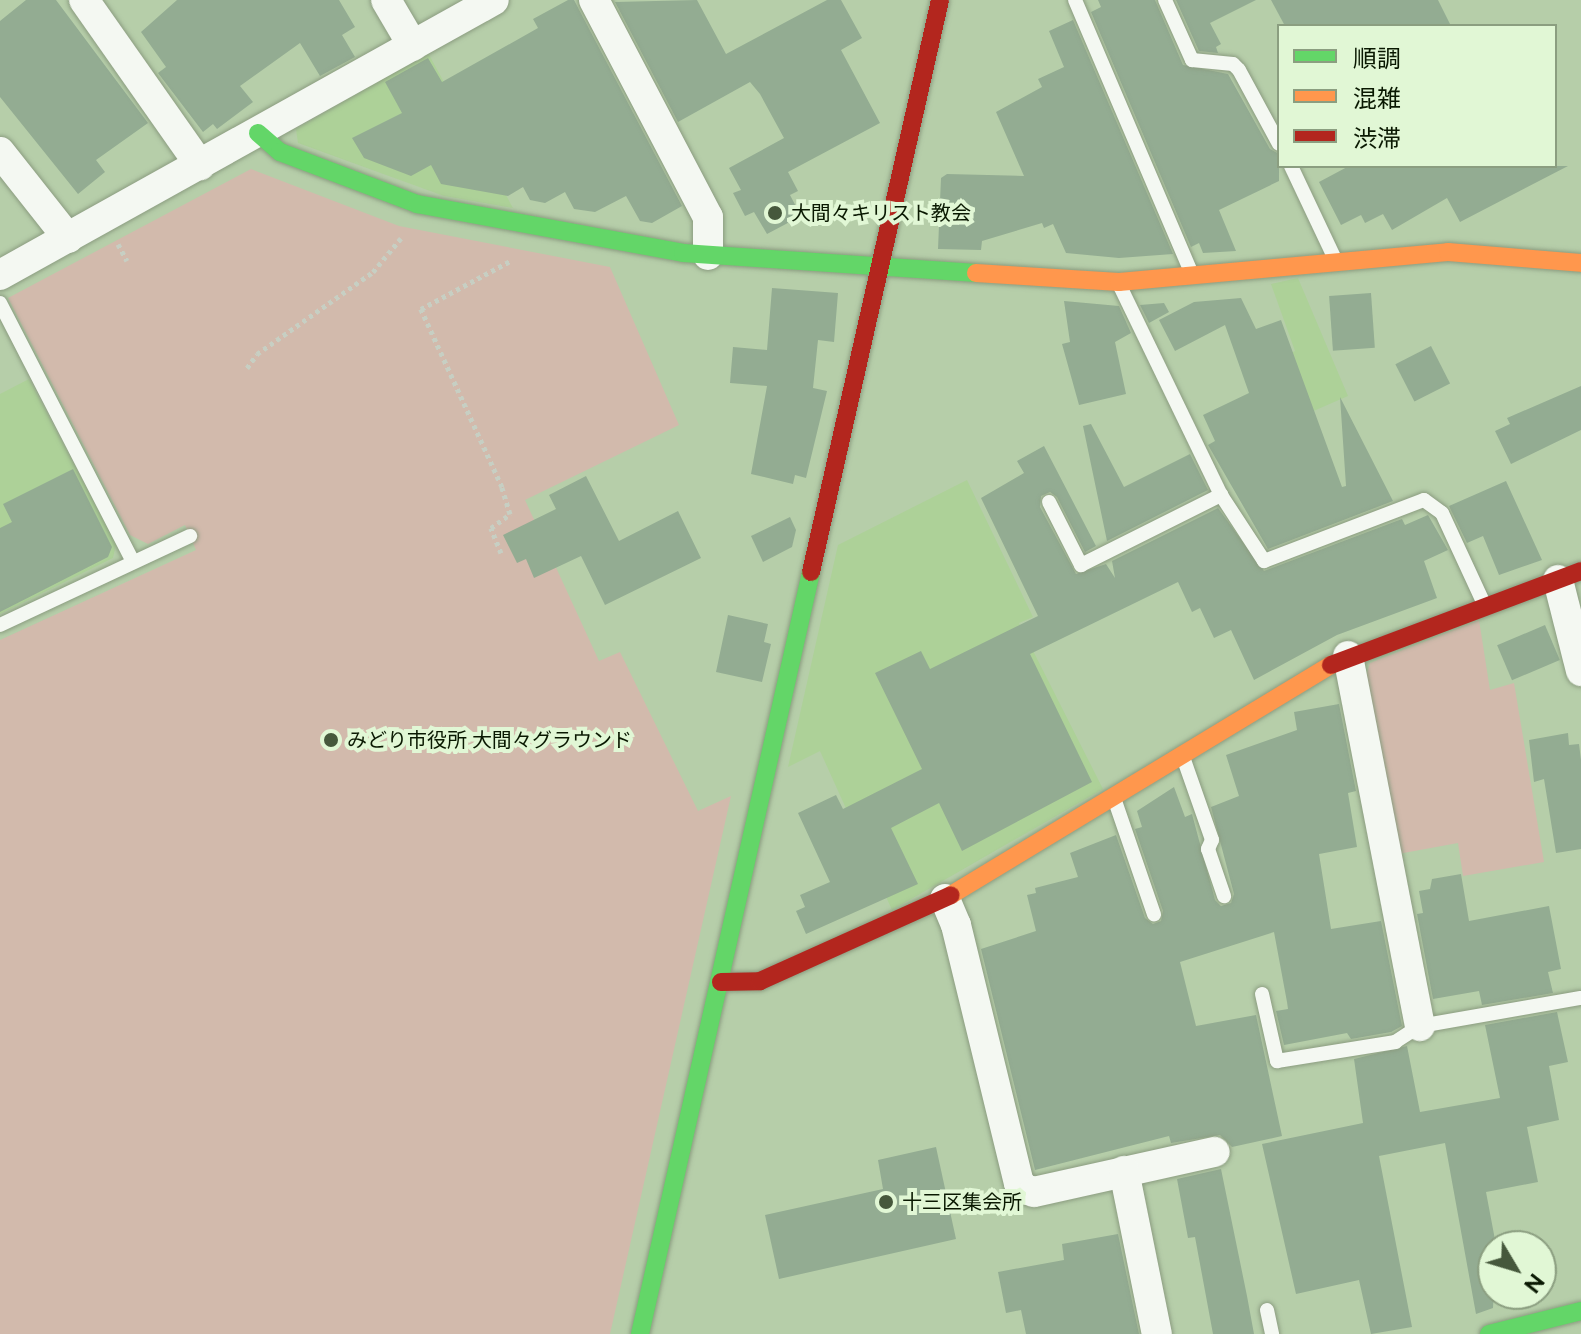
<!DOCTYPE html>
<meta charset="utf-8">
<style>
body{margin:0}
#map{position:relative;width:1581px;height:1334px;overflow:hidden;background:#b6cea9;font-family:Raleway,"Noto Sans JP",sans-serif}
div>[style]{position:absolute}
.built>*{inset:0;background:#add198}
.green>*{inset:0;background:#d2baac}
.building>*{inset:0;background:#93ac92;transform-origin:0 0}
.path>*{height:5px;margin-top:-2.5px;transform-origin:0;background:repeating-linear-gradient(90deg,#c7cfc3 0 4px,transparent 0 8px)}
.roads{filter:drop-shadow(0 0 2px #8b9c80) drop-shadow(0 0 2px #8b9c80)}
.lane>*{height:14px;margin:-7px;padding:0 7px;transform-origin:7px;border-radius:7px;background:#f4f8f2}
.street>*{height:30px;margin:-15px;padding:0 15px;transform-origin:15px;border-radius:15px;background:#f4f8f2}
.fast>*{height:18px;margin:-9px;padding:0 9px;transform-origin:9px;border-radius:9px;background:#63d668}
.slow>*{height:18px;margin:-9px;padding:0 9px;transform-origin:9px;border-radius:9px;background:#ff974d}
.jam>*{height:18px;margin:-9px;padding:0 9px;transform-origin:9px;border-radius:9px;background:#b3261e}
.dots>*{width:22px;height:22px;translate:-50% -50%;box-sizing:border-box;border:4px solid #e1f7d5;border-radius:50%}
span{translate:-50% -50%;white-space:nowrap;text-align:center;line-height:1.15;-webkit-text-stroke:8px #e1f7d5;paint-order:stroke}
.poi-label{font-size:20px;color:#091801}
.left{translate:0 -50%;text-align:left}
.legend{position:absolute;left:1277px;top:24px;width:280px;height:144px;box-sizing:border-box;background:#e1f7d5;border:2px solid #8b9e80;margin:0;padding:10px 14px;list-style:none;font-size:24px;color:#091801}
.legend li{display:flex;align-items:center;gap:16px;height:40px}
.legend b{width:40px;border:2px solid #8b9e80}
.north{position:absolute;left:1477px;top:1230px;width:80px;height:80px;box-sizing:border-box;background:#e1f7d5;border:2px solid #8b9e80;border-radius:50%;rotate:128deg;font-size:22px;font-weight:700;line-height:32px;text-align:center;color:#091801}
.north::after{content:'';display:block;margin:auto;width:28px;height:36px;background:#46583c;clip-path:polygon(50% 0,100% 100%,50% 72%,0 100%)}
</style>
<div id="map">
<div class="built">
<i style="clip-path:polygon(428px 53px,513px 208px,444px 196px,298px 143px,296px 129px)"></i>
<i style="clip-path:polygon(1298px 278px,1348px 396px,1302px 416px,1274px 361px,1295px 351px,1271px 284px)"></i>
<i style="clip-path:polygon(29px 379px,116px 544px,113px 558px,0 614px,0 394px)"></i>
<i style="clip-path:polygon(967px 480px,1033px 617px,1019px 623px,1103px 789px,892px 910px,820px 751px,788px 767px,838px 545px)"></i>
</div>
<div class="green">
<i style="clip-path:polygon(251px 169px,399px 226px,610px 267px,679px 425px,525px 500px,599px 661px,620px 652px,698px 811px,731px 796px,610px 1334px,0 1334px,0 640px,196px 550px,185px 525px,148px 544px,130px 535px,8px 298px)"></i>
<i style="clip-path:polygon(1479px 620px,1490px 690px,1514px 683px,1544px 862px,1463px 876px,1458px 843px,1398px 854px,1364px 682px,1370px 663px)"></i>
</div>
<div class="building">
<i style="clip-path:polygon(26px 0,56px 0,148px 123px,96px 160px,105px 172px,78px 194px,0 97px,0 21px)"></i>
<i style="clip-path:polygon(177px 0,339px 0,355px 27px,342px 35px,355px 57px,320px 76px,300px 43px,240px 86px,253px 102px,217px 129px,213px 124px,203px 132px,158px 73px,166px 67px,141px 32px)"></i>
<i style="clip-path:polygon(568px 0,574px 0,682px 206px,652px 223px,640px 221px,626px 196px,595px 212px,574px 209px,565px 192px,545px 203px,530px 200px,523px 187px,508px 196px,441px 184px,431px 165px,411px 176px,364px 158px,352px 138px,402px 113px,385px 82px,428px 58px,442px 82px,538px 28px,533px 19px)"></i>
<i style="clip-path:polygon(697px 0,726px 54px,827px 0,841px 0,862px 38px,841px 50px,880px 123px,788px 172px,798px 191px,790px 195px,801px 216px,767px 234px,754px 212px,745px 216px,733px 193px,741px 190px,729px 168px,784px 138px,760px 94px,750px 82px,678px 122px,615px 2px)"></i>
<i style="clip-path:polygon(1098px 0,1155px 0,1183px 65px,1228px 74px,1270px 149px,1279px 154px,1279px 181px,1219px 210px,1236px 251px,1203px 253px,1199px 243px,1191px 247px,1091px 12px,1101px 7px)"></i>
<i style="clip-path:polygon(1176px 0,1256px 0,1210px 23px,1221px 44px,1216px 47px,1218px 53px,1199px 51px)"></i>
<i style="clip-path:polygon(1271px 0,1438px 0,1451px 26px,1285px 26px)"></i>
<i style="clip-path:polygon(1073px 20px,1173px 254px,1119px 258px,1066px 253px,1053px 224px,1044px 228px,1042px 223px,982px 241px,981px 250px,938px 249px,941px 178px,947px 174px,1024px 176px,996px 112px,1042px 87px,1038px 79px,1064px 67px,1049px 31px)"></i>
<i style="clip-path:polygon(1349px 166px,1568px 166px,1460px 222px,1447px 198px,1392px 230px,1383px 214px,1365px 223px,1361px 215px,1341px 225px,1319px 182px)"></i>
<i style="clip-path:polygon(772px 288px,838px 293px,834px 342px,818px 340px,813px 388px,827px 391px,806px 478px,795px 475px,793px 484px,751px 474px,767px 386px,730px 383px,733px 347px,767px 350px)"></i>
<i style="left:1371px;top:293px;width:55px;height:42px;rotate:86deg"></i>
<i style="clip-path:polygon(1241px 298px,1256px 329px,1281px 320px,1342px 487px,1346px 486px,1340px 397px,1393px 501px,1268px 549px,1208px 445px,1215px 441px,1203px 415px,1249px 393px,1225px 325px,1175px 351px,1159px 320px,1194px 302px)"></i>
<i style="clip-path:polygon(1064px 301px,1119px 306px,1131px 333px,1115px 342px,1126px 394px,1079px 405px,1062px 344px,1070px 342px)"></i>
<i style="clip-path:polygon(1164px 303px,1169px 312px,1149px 323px,1140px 305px)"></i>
<i style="left:1431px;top:346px;width:42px;height:40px;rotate:63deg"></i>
<i style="clip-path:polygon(1581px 386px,1581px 430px,1511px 464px,1495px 431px,1510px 424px,1507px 418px)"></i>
<i style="clip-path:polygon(1091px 424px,1124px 487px,1190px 454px,1208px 490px,1107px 541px,1083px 426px)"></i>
<i style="clip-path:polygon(1044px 446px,1096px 546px,1085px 552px,1057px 497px,1050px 492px,1041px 496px,1040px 507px,1076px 574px,1106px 564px,1115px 578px,1112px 561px,1218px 508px,1264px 571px,1402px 519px,1405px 525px,1428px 515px,1448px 550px,1424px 561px,1437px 598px,1337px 635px,1254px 680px,1231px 630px,1214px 638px,1200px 608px,1192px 612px,1178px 582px,1030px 654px,1092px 782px,962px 851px,939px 803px,891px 828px,918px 884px,806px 934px,796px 911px,805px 907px,800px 895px,830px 882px,798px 813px,836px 795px,843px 809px,922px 769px,875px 673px,921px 651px,930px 669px,1038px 616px,981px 498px,1024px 473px,1017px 461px)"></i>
<i style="clip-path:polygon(73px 469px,112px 547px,108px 557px,0 612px,0 528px,12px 522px,3px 504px)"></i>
<i style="clip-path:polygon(586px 476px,619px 541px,678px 511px,701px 558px,605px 605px,581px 556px,534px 578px,526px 559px,517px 563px,503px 535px,556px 509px,549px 495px)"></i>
<i style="clip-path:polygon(1506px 481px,1542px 560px,1499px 575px,1483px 536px,1467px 543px,1449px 506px)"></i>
<i style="clip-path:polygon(790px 517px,796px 530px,792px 547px,763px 562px,751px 536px)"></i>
<i style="clip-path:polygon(728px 615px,768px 624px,764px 642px,771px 644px,762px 682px,716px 672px)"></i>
<i style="left:1545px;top:625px;width:38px;height:52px;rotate:67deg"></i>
<i style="clip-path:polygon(1339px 704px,1356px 791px,1348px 793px,1357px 847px,1319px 854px,1331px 929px,1381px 921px,1402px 1026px,1391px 1032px,1351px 1039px,1347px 1033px,1284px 1045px,1276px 1011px,1288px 1009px,1287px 1002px,1274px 932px,1180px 962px,1196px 1026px,1256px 1015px,1282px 1136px,1232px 1147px,1220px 1135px,1171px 1143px,1169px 1136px,1035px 1170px,981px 949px,1036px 931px,1027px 895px,1036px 893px,1035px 888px,1078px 877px,1070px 853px,1116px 835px,1145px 918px,1153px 924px,1161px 921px,1163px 911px,1135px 829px,1142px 827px,1137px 811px,1174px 787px,1185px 817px,1192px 814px,1215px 900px,1221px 906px,1231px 903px,1234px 894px,1211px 807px,1239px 796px,1226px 755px,1297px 730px,1294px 712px)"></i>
<i style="clip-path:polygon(1568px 733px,1569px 745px,1579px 744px,1581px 760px,1581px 849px,1556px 853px,1544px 779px,1534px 782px,1529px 740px)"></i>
<i style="clip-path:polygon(1461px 874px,1469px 921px,1549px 906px,1561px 969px,1548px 972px,1553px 993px,1482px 1005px,1479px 991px,1433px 999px,1417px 914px,1423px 913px,1419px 891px,1430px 889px,1432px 879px)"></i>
<i style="clip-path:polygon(1557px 1012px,1568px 1062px,1549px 1066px,1559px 1120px,1527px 1127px,1538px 1182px,1486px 1192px,1496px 1245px,1493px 1308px,1476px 1314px,1445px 1143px,1379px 1156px,1412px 1327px,1371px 1334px,1359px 1280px,1296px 1294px,1262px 1144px,1363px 1123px,1354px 1059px,1407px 1046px,1420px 1112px,1500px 1098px,1485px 1025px)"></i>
<i style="clip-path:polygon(936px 1147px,956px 1239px,779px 1279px,765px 1215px,883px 1189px,878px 1160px)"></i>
<i style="clip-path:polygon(1221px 1169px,1247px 1296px,1254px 1334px,1213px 1334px,1195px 1237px,1188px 1238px,1177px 1179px)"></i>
<i style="clip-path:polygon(1118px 1234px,1139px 1334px,1026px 1334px,1021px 1310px,1006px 1313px,998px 1272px,1064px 1260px,1062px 1244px)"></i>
</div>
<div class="path">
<i style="left:118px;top:244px;width:19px;rotate:62deg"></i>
<i style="left:247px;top:368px;width:17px;rotate:-54deg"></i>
<i style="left:257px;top:354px;width:142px;rotate:-35.3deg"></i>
<i style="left:373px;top:272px;width:44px;rotate:-50.5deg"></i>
<i style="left:501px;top:553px;width:27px;rotate:-112deg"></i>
<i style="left:491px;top:528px;width:24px;rotate:-36deg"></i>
<i style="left:510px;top:514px;width:28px;rotate:-107deg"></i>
<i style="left:502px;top:487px;width:196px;rotate:-114.5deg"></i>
<i style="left:421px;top:309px;width:103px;rotate:-28.3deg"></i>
</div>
<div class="roads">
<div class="lane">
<i style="left:1075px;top:0;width:296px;rotate:66.9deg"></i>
<i style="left:1165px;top:0;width:66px;rotate:65.8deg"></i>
<i style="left:1192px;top:60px;width:41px;rotate:5.6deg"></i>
<i style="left:1233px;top:64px;width:8px;rotate:45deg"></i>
<i style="left:1239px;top:70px;width:84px;rotate:61.6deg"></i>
<i style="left:1291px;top:166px;width:105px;rotate:64.7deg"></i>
<i style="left:1120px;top:286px;width:232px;rotate:64.2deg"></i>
<i style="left:1221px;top:495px;width:79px;rotate:56.9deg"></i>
<i style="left:1264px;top:561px;width:171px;rotate:-20.9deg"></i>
<i style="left:1424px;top:500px;width:22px;rotate:36deg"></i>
<i style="left:1442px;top:513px;width:100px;rotate:65.2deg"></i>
<i style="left:0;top:303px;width:291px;rotate:62.8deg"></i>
<i style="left:1049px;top:502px;width:71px;rotate:63.1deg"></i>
<i style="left:1081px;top:565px;width:157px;rotate:-26.6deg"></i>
<i style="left:0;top:625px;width:210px;rotate:-25.1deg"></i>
<i style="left:1183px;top:757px;width:88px;rotate:70.7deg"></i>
<i style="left:1212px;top:840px;width:10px;rotate:114deg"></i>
<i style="left:1208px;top:849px;width:50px;rotate:71.2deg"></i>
<i style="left:1115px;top:801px;width:120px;rotate:71deg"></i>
<i style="left:1262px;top:994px;width:69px;rotate:77.4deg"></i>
<i style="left:1277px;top:1061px;width:120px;rotate:-9.1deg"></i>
<i style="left:1395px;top:1042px;width:30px;rotate:-33deg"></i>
<i style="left:1420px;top:1026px;width:163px;rotate:-9.9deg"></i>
<i style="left:1267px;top:1310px;width:25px;rotate:78deg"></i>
</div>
<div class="street">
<i style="left:84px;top:0;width:202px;rotate:54.9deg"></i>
<i style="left:386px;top:0;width:53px;rotate:59.6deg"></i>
<i style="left:594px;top:0;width:245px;rotate:62.3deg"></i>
<i style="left:708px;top:217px;width:38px;rotate:90deg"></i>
<i style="left:0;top:152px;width:110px;rotate:51.7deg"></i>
<i style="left:0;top:275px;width:565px;rotate:-29.1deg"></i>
<i style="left:1558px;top:580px;width:94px;rotate:75.8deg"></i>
<i style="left:1348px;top:656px;width:377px;rotate:79deg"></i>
<i style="left:945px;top:899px;width:28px;rotate:67deg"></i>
<i style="left:956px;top:925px;width:266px;rotate:76.3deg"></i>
<i style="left:1019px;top:1183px;width:8px;rotate:45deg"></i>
<i style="left:1025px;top:1189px;width:9px;rotate:18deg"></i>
<i style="left:1034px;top:1192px;width:185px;rotate:-12.5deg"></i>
<i style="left:1124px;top:1171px;width:166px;rotate:78.6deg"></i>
</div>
<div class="fast">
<i style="left:258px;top:133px;width:29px;rotate:41deg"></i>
<i style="left:280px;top:152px;width:147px;rotate:20.8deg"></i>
<i style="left:417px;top:204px;width:270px;rotate:10.4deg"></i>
<i style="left:683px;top:253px;width:294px;rotate:3.9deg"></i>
<i style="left:640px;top:1334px;width:781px;rotate:-77.35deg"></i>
<i style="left:1489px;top:1334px;width:95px;rotate:-14deg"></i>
</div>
<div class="slow">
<i style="left:976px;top:273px;width:143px;rotate:3.6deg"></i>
<i style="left:1119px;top:282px;width:330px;rotate:-5.2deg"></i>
<i style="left:1448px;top:252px;width:133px;rotate:4.7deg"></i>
<i style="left:951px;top:895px;width:444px;rotate:-31.2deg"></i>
</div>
<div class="jam">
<i style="left:811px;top:572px;width:586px;rotate:-77.29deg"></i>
<i style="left:1331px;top:665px;width:267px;rotate:-20.6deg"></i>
<i style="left:721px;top:982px;width:39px;rotate:-1deg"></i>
<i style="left:760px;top:981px;width:209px;rotate:-24.2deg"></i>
</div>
</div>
<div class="dots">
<i style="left:775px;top:213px;background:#46583c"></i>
<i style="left:331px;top:740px;background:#46583c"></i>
<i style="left:886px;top:1202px;background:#46583c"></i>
</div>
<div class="poi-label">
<span class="left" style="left:791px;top:213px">大間々キリスト教会</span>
<span class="left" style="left:347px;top:740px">みどり市役所 大間々グラウンド</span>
<span class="left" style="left:902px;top:1202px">十三区集会所</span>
</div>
<ul class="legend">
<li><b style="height:10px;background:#63d668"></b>順調</li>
<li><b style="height:10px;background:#ff974d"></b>混雑</li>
<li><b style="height:10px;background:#b3261e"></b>渋滞</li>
</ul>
<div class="north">N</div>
</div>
